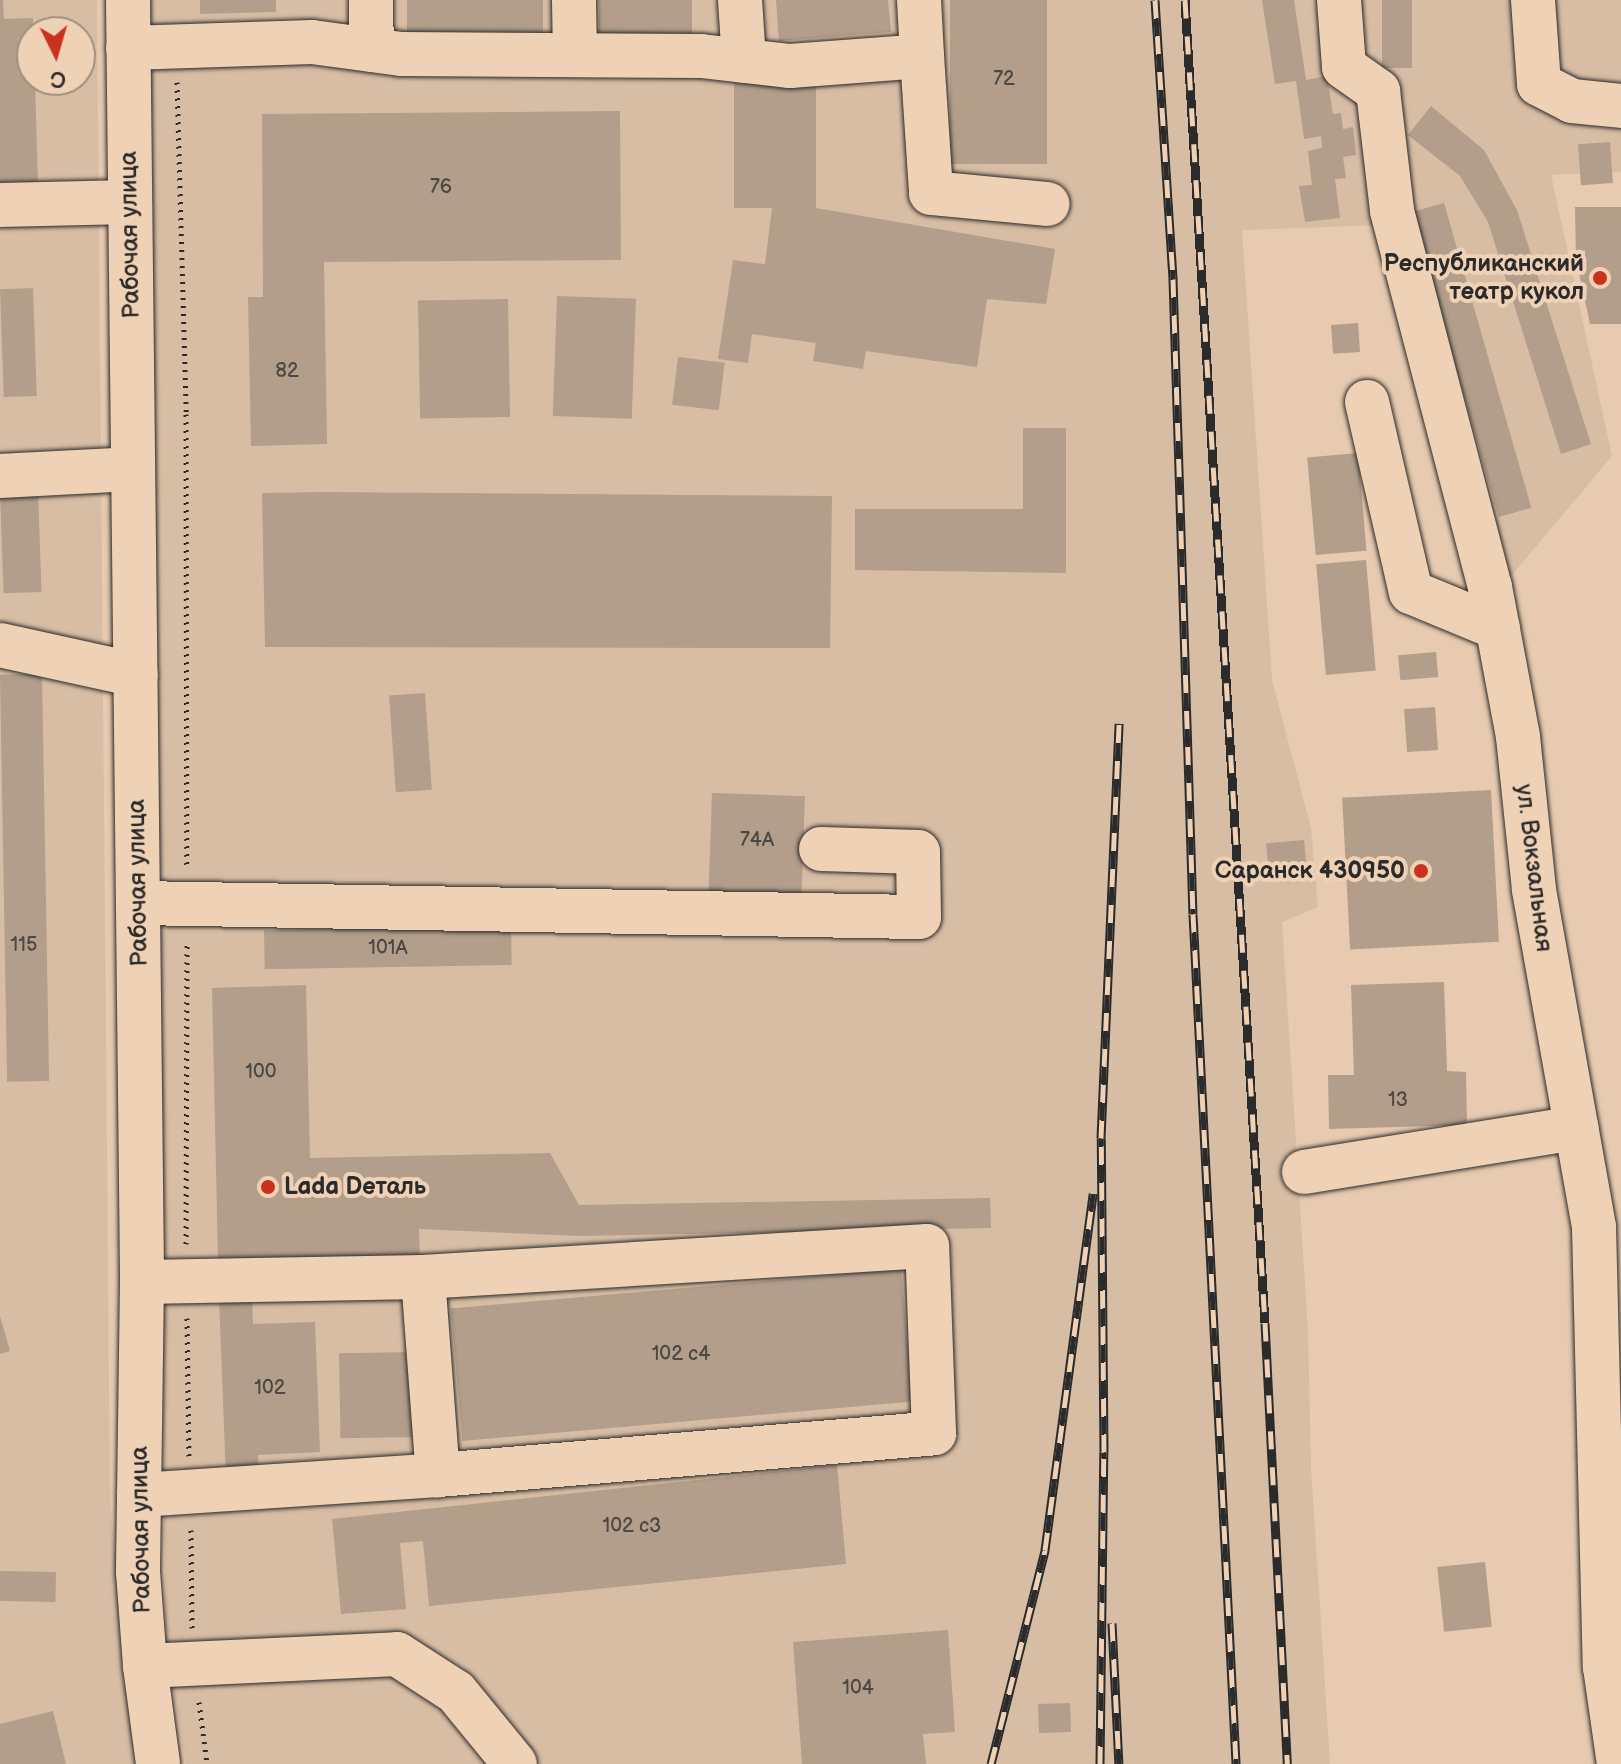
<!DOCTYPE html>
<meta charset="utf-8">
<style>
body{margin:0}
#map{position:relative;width:1621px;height:1764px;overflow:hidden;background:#e7caaf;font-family:"Balsamiq Sans",sans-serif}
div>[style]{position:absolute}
.built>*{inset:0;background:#d7bda4}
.building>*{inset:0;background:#b29e8a;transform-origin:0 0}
.path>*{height:5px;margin-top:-2.5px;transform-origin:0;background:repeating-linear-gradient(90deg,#2b2b2b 0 2px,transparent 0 8px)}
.roads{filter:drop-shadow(0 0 2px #2b2b2b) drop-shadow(0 0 2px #2b2b2b)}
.minor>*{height:44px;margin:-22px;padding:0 22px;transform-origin:22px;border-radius:22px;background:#efd1b5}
.rail>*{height:9px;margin-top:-4.5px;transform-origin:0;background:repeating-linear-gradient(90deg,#efd1b5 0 18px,#2b2b2b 0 36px);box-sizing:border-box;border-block:2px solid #2b2b2b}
.dots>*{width:22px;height:22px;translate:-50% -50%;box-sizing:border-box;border:4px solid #efd1b5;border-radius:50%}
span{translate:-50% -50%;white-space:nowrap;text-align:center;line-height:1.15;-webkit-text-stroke:8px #efd1b5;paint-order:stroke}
.number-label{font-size:20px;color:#4d4843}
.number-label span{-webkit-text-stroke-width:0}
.street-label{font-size:24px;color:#2b2b2b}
.poi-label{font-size:24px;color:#2b2b2b;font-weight:700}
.right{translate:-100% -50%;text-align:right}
.left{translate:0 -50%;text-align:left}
.north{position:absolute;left:16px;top:16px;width:80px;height:80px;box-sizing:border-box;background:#efd1b5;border:2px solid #a18f7e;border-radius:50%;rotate:175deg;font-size:22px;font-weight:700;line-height:32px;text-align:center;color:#2b2b2b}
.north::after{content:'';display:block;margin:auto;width:28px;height:36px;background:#c8321e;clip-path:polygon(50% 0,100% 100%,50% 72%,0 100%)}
</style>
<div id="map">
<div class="built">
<i style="clip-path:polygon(evenodd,0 0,97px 0,110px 1502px,134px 1764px,0 1764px,0 0,32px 32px,80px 32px,80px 80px,32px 80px,32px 32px)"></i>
<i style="clip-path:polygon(145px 0,1621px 0,1621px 172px,1551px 175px,1612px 456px,1512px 575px,1475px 578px,1382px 225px,1242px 230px,1272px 680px,1311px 828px,1318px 907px,1282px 922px,1308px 1332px,1311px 1467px,1330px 1764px,186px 1764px,166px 1649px)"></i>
</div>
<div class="building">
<i style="clip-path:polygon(0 0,3px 0,4px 19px,33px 18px,32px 80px,35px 80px,38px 184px,0 185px)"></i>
<i style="clip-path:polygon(200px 0,276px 0,276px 12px,200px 14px)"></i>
<i style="left:407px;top:0;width:136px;height:37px"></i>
<i style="left:599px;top:0;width:93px;height:34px"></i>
<i style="clip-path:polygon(776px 0,888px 0,891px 32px,779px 41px)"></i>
<i style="left:950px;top:0;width:97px;height:164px"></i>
<i style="clip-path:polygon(1262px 0,1294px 0,1306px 80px,1327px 76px,1333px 114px,1341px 113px,1343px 129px,1353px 127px,1356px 155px,1343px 157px,1346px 178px,1335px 179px,1340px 218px,1305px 222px,1299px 186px,1312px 185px,1308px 151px,1322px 148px,1321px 136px,1304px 139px,1296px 81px,1275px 84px)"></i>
<i style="left:1382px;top:0;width:30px;height:68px"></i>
<i style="clip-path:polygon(734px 83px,816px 83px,816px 208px,1055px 249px,1046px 304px,987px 299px,977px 367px,866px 351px,863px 369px,813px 361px,816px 343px,752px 334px,748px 363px,718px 359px,733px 260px,765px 264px,772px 208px,734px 208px)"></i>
<i style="clip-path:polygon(1431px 106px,1484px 150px,1517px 210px,1591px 444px,1561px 454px,1488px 222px,1460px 176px,1408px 135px)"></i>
<i style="clip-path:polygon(620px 111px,621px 260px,324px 262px,327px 444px,251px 446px,248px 297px,263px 297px,262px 114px)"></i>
<i style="left:1610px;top:142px;width:41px;height:32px;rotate:86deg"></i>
<i style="left:1444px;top:203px;width:317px;height:34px;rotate:74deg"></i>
<i style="clip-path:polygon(1575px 207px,1621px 207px,1621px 324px,1590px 324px,1576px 259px)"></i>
<i style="left:33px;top:288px;width:108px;height:33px;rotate:88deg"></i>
<i style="left:557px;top:296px;width:79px;height:120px;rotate:2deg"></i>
<i style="left:508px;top:299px;width:118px;height:90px;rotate:89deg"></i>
<i style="left:1358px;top:323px;width:29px;height:27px;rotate:86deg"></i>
<i style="left:678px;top:357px;width:47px;height:48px;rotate:7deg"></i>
<i style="clip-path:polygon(1023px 428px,1066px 428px,1066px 573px,855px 570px,855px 509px,1023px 509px)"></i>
<i style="left:1358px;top:453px;width:98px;height:51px;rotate:85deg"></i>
<i style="left:38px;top:491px;width:101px;height:38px;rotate:88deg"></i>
<i style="clip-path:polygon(325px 492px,832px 496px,830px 648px,265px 647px,262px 493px)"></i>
<i style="left:1366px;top:560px;width:111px;height:50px;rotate:85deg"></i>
<i style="left:1436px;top:652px;width:25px;height:38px;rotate:85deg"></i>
<i style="left:42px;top:674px;width:407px;height:42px;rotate:89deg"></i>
<i style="left:425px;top:693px;width:97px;height:36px;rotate:86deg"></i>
<i style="left:1435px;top:707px;width:43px;height:31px;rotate:86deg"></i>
<i style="left:1491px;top:790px;width:152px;height:149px;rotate:87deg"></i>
<i style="left:712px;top:793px;width:93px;height:103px;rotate:2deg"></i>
<i style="left:1304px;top:840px;width:34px;height:38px;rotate:85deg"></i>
<i style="left:511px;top:926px;width:39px;height:247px;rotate:89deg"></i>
<i style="clip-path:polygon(1444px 982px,1447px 1071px,1466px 1072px,1467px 1125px,1329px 1129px,1328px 1075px,1354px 1075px,1351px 985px)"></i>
<i style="clip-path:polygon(306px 985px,310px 1158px,550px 1153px,579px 1205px,990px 1198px,991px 1228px,579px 1236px,419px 1229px,420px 1256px,218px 1260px,212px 988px)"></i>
<i style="left:901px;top:1269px;width:133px;height:452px;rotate:85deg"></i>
<i style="clip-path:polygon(252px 1298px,253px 1324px,315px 1322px,320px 1452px,258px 1455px,259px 1477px,226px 1478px,219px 1299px)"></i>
<i style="clip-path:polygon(0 1316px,10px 1351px,0 1354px)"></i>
<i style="left:414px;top:1352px;width:85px;height:75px;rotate:89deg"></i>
<i style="clip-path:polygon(837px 1465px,846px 1564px,429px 1606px,423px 1541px,400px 1543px,406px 1609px,341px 1614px,332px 1519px)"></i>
<i style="left:1485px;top:1562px;width:65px;height:48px;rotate:84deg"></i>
<i style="left:0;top:1571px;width:56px;height:30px;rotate:1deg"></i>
<i style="clip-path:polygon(948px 1630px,955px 1732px,923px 1734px,926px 1764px,802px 1764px,793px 1642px)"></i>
<i style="left:1070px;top:1703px;width:29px;height:32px;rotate:88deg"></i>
<i style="clip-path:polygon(53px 1711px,66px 1764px,0 1764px,0 1724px)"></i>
</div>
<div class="path">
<i style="left:177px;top:82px;width:332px;rotate:88.4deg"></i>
<i style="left:186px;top:414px;width:454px;rotate:89.9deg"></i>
<i style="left:186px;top:1244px;width:302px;rotate:-89.8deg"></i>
<i style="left:187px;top:1318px;width:138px;rotate:89.2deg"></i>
<i style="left:191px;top:1530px;width:98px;rotate:89.4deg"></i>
<i style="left:199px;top:1702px;width:63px;rotate:82.6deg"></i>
</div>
<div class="roads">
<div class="minor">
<i style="left:128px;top:0;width:1282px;rotate:89.37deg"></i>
<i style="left:142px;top:1282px;width:290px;rotate:90.8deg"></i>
<i style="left:138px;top:1572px;width:94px;rotate:85.7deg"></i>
<i style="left:145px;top:1666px;width:99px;rotate:82.4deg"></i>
<i style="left:371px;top:0;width:50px;rotate:88.9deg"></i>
<i style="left:574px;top:0;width:55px;rotate:89deg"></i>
<i style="left:740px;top:0;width:61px;rotate:86.2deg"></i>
<i style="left:919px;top:0;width:56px;rotate:86.9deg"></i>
<i style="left:1339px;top:0;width:67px;rotate:85.7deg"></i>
<i style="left:1344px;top:67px;width:42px;rotate:35.2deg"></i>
<i style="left:1378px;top:91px;width:121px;rotate:83.3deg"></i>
<i style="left:1392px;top:211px;width:389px;rotate:75.4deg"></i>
<i style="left:1490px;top:587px;width:153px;rotate:79.4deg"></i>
<i style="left:1518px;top:737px;width:154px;rotate:84deg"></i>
<i style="left:1534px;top:890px;width:342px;rotate:79.9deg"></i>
<i style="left:1594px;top:1227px;width:440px;rotate:88.6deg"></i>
<i style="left:1605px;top:1667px;width:98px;rotate:81.8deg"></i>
<i style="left:1533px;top:0;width:84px;rotate:85.9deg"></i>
<i style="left:1539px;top:84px;width:37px;rotate:27deg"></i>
<i style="left:1572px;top:101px;width:49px;rotate:5.8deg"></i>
<i style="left:128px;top:48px;width:184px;rotate:-1.9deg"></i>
<i style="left:312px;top:42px;width:90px;rotate:7.7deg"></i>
<i style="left:401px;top:54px;width:300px;rotate:0.4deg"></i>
<i style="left:701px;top:56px;width:90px;rotate:6.4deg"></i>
<i style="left:790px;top:66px;width:132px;rotate:-4.3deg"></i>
<i style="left:922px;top:56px;width:137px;rotate:86.2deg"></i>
<i style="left:931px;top:193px;width:117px;rotate:5.4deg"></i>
<i style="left:0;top:205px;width:130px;rotate:-1.3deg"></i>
<i style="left:1367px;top:402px;width:195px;rotate:77deg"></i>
<i style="left:1411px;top:592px;width:94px;rotate:22.5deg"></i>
<i style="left:0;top:476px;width:133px;rotate:-3deg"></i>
<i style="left:0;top:645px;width:139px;rotate:12.4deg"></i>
<i style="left:138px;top:903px;width:781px;rotate:1.03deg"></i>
<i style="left:919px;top:917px;width:65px;rotate:-90.9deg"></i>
<i style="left:918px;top:852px;width:97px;rotate:-178.2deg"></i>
<i style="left:1304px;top:1172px;width:276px;rotate:-9.2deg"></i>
<i style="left:423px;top:1277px;width:199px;rotate:85.7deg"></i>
<i style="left:139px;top:1495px;width:300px;rotate:-3.8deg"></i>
<i style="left:438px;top:1475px;width:498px;rotate:-4.8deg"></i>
<i style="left:934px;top:1433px;width:187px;rotate:-92.1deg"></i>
<i style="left:927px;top:1246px;width:505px;rotate:176.48deg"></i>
<i style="left:423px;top:1277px;width:281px;rotate:179deg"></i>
<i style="left:145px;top:1666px;width:252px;rotate:-2.7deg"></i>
<i style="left:397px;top:1654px;width:70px;rotate:32.8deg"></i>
<i style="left:456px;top:1692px;width:93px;rotate:50.7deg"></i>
</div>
</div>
<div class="rail">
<i style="left:1155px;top:0;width:280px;rotate:86.3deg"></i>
<i style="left:1173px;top:279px;width:635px;rotate:88.2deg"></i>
<i style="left:1193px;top:914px;width:851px;rotate:87.1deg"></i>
<i style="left:1185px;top:0;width:1325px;rotate:86.54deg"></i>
<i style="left:1265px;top:1323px;width:442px;rotate:87.1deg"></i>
<i style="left:1112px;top:1623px;width:141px;rotate:87.2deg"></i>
<i style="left:991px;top:1764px;width:221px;rotate:-75.8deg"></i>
<i style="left:1045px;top:1550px;width:360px;rotate:-82.3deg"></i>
<i style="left:1100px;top:1764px;width:312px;rotate:-89.3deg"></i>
<i style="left:1104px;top:1452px;width:314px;rotate:-90.5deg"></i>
<i style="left:1101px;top:1138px;width:415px;rotate:-87.5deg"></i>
</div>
<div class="dots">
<i style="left:1600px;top:278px;background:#c8321e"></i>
<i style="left:1421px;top:871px;background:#c8321e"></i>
<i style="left:268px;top:1187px;background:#c8321e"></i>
</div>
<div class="number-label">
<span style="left:1004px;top:79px">72</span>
<span style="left:441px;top:187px">76</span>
<span style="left:287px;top:371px">82</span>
<span style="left:757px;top:840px">74А</span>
<span style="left:24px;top:945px">115</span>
<span style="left:388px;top:948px">101А</span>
<span style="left:261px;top:1072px">100</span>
<span style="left:1398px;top:1100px">13</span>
<span style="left:681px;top:1354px">102 с4</span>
<span style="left:270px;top:1388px">102</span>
<span style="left:632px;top:1526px">102 с3</span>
<span style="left:858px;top:1688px">104</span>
</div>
<div class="street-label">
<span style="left:130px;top:235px;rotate:-91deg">Рабочая улица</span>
<span style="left:1534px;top:868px;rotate:83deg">ул. Вокзальная</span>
<span style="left:138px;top:883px;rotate:-91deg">Рабочая улица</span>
<span style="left:141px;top:1530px;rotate:-91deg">Рабочая улица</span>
</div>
<div class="poi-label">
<span class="right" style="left:1584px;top:278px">Республиканский<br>театр кукол</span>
<span class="right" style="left:1405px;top:871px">Саранск 430950</span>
<span class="left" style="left:284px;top:1187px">Lada Dеталь</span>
</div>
<div class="north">С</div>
</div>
